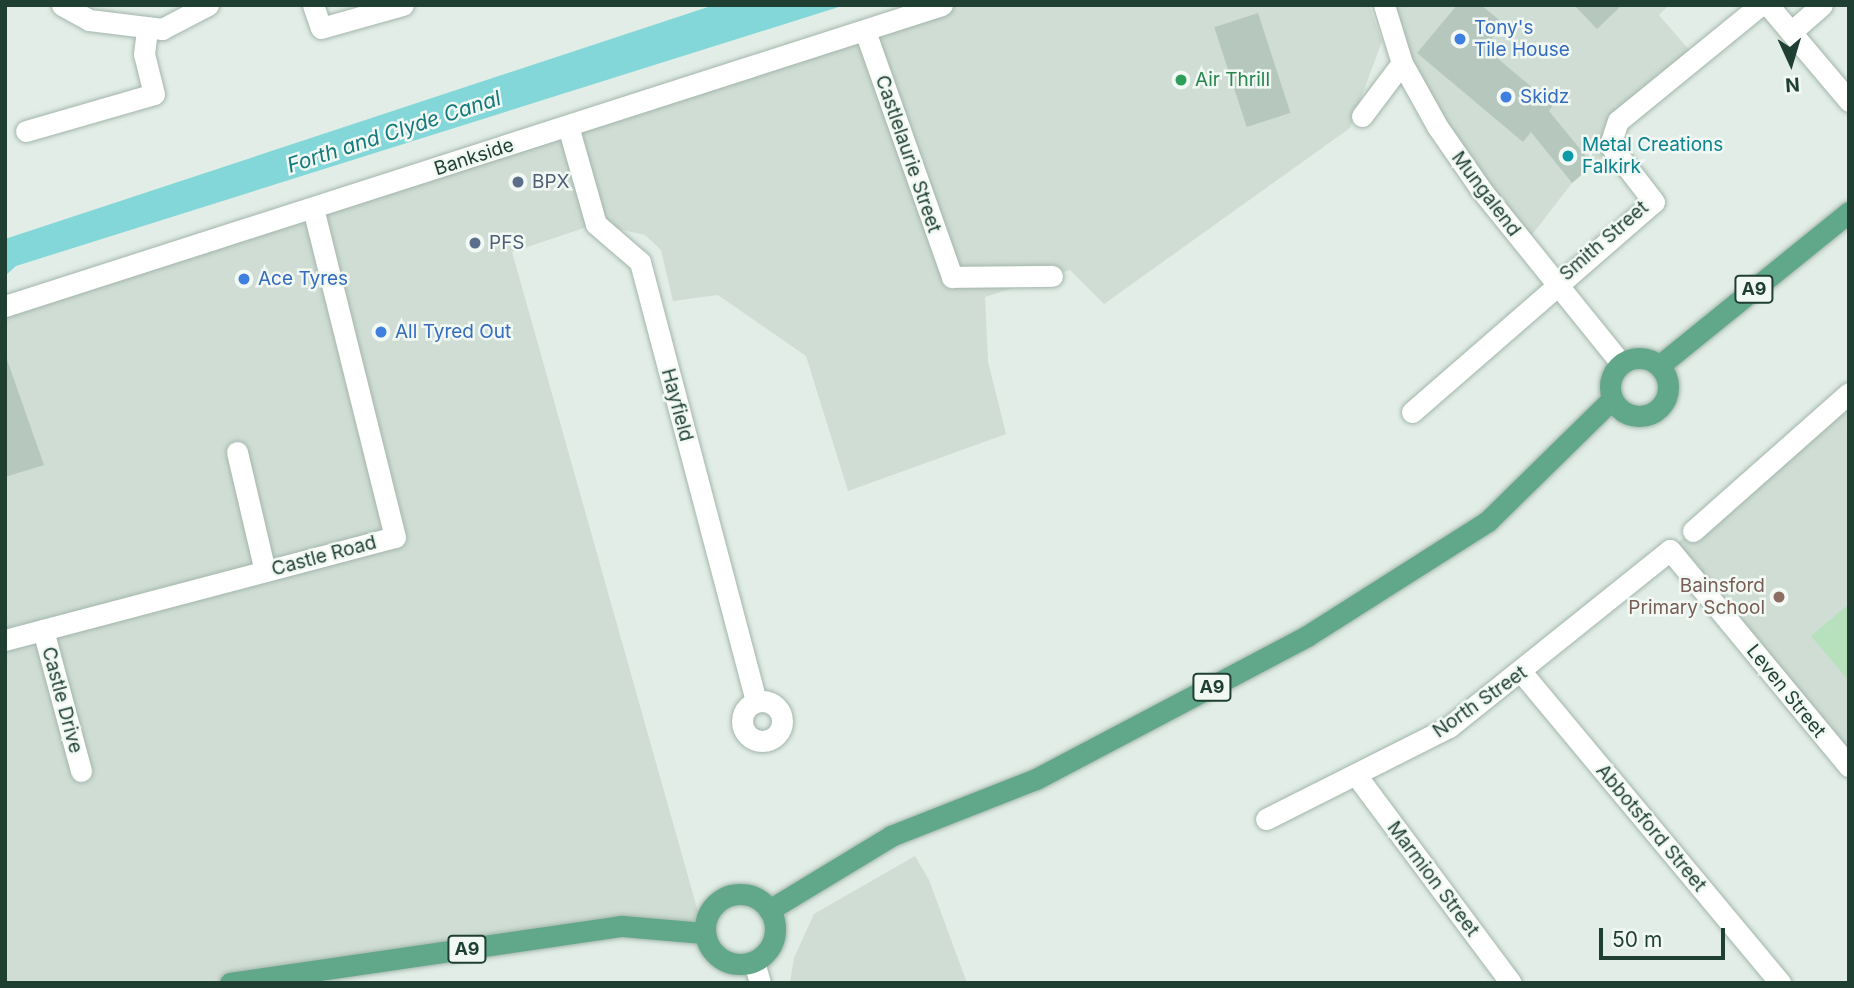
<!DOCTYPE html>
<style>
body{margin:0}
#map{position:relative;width:1854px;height:988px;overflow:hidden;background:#e1ede6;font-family:Inter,sans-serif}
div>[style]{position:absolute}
.built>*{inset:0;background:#cfddd4}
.green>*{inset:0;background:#b7e0bc}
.water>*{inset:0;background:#83d7d8}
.building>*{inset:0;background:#b6c8be;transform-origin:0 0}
.roads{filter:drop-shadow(0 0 2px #a3b5ac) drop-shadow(0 0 2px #a3b5ac)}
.minor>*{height:21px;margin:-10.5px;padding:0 10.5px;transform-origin:10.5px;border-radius:10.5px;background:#fff}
.minor>.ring{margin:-10.5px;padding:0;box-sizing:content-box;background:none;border:21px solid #fff;border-radius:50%}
.major>*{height:21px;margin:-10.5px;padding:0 10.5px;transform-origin:10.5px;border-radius:10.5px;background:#61a78a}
.major>.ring{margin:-10.5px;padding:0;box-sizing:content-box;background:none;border:21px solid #61a78a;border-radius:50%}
.dots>*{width:19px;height:19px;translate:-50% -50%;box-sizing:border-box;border:4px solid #f2f9f4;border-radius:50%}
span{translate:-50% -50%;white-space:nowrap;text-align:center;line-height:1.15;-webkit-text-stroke:5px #f2f9f4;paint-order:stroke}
.shield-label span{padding:2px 5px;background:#f2f9f4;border:2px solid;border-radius:5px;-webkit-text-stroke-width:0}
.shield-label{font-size:18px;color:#1f3f32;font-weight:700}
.shop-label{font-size:19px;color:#366cbe}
.left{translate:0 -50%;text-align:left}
.leisure-label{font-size:19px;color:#27864d}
.culture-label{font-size:19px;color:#0d838f}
.street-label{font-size:19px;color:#1f3f32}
.service-label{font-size:19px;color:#4e5e75}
.education-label{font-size:19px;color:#785e54}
.right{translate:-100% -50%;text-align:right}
.water-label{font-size:21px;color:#137a7b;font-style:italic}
.frame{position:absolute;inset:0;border:7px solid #1f3f32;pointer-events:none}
.north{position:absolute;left:1756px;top:28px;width:70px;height:70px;-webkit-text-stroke:5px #f2f9f4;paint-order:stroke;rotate:176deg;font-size:19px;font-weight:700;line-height:28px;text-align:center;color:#1f3f32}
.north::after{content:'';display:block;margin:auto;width:24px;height:32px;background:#1f3f32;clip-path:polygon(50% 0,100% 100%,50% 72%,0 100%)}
.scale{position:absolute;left:1599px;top:928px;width:126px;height:32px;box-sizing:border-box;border:4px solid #1f3f32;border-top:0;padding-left:9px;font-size:21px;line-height:24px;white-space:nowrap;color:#1f3f32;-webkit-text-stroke:5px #f2f9f4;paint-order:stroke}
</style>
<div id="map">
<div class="built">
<i style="clip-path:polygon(935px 5px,1369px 5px,1382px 41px,1350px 128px,1104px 304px,1070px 270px,985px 297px,988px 362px,1006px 434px,848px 491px,806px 356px,718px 295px,673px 301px,661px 250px,645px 235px,596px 224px,512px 252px,704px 933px,622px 926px,230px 983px,5px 983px,5px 306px)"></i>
<i style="clip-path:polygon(1384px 5px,1669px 5px,1659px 15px,1696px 58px,1618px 121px,1613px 149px,1572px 183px,1524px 245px,1437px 126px)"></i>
<i style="clip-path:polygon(1841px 400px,1849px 409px,1849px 766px,1670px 550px)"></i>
<i style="clip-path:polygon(915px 856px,929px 880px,967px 983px,790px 983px,794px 958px,814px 914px)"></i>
</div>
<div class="green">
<i style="clip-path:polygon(1849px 604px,1849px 681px,1811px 636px)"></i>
</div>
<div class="water">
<i style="clip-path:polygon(714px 5px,845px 5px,16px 266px,5px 276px,5px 239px)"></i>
</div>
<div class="building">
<i style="clip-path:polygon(1457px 5px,1481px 5px,1504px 24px,1484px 47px,1553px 105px,1549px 111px,1593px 165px,1572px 183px,1531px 132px,1523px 142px,1417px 53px)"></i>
<i style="clip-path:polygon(1574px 5px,1622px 5px,1597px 29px)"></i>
<i style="left:1258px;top:13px;width:105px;height:46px;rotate:72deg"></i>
<i style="clip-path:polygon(5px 354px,44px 465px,5px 477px)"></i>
</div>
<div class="roads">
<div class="minor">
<i style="left:62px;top:5px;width:31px;rotate:29deg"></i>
<i style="left:89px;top:20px;width:74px;rotate:7deg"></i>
<i style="left:162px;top:29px;width:52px;rotate:-27.6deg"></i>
<i style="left:313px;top:5px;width:24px;rotate:71deg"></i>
<i style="left:321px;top:28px;width:85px;rotate:-15.7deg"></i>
<i style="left:1384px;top:5px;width:61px;rotate:72.8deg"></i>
<i style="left:1402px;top:63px;width:72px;rotate:60.9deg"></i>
<i style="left:1437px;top:126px;width:79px;rotate:55.3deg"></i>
<i style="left:1482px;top:191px;width:221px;rotate:51.1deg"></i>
<i style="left:1768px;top:5px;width:126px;rotate:49.8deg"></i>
<i style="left:865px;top:31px;width:261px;rotate:70.5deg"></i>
<i style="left:952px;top:277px;width:100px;rotate:-0.6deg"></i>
<i style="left:1791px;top:32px;width:41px;rotate:-41.1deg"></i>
<i style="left:1362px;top:116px;width:66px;rotate:-53deg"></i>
<i style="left:568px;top:126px;width:102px;rotate:74.1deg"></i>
<i style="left:596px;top:224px;width:58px;rotate:40.8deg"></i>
<i style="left:640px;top:262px;width:454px;rotate:75.2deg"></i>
<i style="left:26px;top:131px;width:133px;rotate:-16.1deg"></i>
<i style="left:154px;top:94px;width:41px;rotate:-104deg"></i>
<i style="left:144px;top:54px;width:25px;rotate:-83deg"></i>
<i style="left:5px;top:306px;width:984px;rotate:-17.81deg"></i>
<i style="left:1412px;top:412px;width:320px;rotate:-41deg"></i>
<i style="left:1654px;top:202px;width:72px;rotate:-127.7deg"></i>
<i style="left:1610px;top:145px;width:25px;rotate:-72deg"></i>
<i style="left:1618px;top:121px;width:183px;rotate:-39.2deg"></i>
<i style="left:237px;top:452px;width:122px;rotate:76.8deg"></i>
<i style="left:1693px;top:531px;width:208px;rotate:-41.5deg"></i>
<i style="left:43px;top:630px;width:146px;rotate:74.9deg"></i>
<i style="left:5px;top:640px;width:403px;rotate:-14.8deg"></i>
<i style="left:395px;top:537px;width:339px;rotate:-104deg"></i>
<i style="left:1523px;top:674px;width:402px;rotate:50.2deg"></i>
<i class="ring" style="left:742px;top:701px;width:19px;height:19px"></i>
<i style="left:1356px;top:775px;width:259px;rotate:53.3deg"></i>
<i style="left:1266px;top:819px;width:205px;rotate:-26.7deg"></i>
<i style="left:1449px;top:727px;width:283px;rotate:-38.7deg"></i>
<i style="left:1670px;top:550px;width:281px;rotate:50.4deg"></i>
<i style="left:754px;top:962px;width:22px;rotate:74deg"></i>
</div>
<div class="major">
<i class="ring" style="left:1610px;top:358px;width:37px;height:37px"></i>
<i style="left:1660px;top:365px;width:243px;rotate:-39deg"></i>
<i class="ring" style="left:705px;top:894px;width:49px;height:49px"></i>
<i style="left:769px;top:910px;width:143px;rotate:-31.2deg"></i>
<i style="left:891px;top:836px;width:156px;rotate:-21.5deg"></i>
<i style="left:1036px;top:779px;width:306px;rotate:-27.8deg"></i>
<i style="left:1307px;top:636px;width:214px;rotate:-32.4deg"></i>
<i style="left:1488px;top:521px;width:174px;rotate:-44.5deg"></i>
<i style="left:230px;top:983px;width:396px;rotate:-8.3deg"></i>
<i style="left:622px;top:926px;width:82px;rotate:4.9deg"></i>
</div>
</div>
<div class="dots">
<i style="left:1460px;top:39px;background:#3f7fe0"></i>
<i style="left:1181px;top:80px;background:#2e9e5b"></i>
<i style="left:1506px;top:97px;background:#3f7fe0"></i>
<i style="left:1568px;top:156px;background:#0f9aa8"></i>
<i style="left:518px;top:182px;background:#5c6f8a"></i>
<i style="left:475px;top:243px;background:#5c6f8a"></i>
<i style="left:244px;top:279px;background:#3f7fe0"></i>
<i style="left:381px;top:332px;background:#3f7fe0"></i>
<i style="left:1779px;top:597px;background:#8d6e63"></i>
</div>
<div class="shield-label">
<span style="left:1754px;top:289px">A9</span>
<span style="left:1212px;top:687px">A9</span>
<span style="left:467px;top:949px">A9</span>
</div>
<div class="shop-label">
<span class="left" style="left:1474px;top:39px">Tony's<br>Tile House</span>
<span class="left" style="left:1520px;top:97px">Skidz</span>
<span class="left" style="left:258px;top:279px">Ace Tyres</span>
<span class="left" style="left:395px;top:332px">All Tyred Out</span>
</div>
<div class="leisure-label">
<span class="left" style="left:1195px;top:80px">Air Thrill</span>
</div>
<div class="culture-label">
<span class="left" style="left:1582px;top:156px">Metal Creations<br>Falkirk</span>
</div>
<div class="street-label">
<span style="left:908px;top:154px;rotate:71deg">Castlelaurie Street</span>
<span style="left:474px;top:157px;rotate:-18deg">Bankside</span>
<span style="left:1486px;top:194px;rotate:53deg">Mungalend</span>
<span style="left:1604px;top:241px;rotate:-41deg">Smith Street</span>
<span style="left:677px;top:405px;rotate:75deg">Hayfield</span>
<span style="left:324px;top:556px;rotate:-15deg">Castle Road</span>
<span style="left:1786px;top:691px;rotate:51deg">Leven Street</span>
<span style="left:62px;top:700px;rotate:75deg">Castle Drive</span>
<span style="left:1480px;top:702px;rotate:-35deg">North Street</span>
<span style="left:1651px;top:828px;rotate:50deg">Abbotsford Street</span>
<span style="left:1433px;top:879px;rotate:53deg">Marmion Street</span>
</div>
<div class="service-label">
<span class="left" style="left:532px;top:182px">BPX</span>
<span class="left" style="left:489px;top:243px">PFS</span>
</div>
<div class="education-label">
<span class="right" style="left:1765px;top:597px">Bainsford<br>Primary School</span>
</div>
<div class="water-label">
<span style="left:394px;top:132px;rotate:-18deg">Forth and Clyde Canal</span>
</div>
<div class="frame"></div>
<div class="north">N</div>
<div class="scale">50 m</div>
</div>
